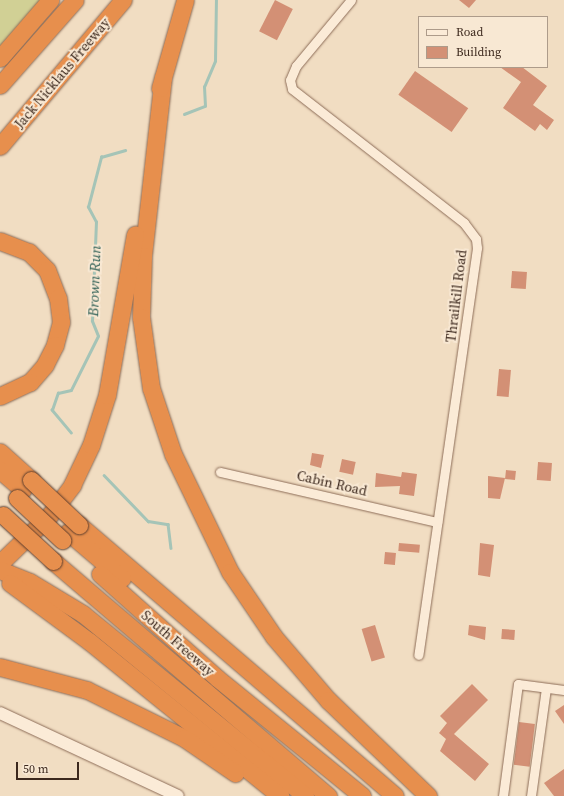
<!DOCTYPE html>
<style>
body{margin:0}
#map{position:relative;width:564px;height:796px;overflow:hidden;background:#f1ddc2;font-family:"Source Serif 4",serif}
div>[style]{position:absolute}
.green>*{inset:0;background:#d1d095}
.stream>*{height:2.5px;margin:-1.25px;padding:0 1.25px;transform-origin:1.25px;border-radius:1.25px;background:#a5c4b7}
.building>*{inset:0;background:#d39075;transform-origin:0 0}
.roads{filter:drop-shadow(0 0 1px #8d6d58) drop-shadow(0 0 1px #8d6d58)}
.minor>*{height:9px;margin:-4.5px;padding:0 4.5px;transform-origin:4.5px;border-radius:4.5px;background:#fbebd7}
.tertiary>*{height:12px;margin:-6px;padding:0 6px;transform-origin:6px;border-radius:6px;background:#fbebd7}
.motorway>*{height:17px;margin:-8.5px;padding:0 8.5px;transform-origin:8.5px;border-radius:8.5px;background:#e78f4d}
.bridges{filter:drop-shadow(0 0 1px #5b3c2c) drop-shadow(0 0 1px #5b3c2c)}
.motorway-bridge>*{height:17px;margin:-8.5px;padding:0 8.5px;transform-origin:8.5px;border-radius:8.5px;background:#e78f4d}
span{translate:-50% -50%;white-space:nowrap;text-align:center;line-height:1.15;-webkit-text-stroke:4px #f8e8d3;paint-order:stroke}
.street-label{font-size:14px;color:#3c281d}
.water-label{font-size:15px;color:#2b5d53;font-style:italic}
.legend{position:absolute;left:418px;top:16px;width:130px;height:52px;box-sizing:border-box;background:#f8e8d3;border:1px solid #ad9b8a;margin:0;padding:5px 7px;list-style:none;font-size:12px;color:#3c281d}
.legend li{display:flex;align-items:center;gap:8px;height:20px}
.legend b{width:20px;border:1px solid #ad9b8a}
.scale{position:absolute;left:16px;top:762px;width:63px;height:18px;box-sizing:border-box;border:2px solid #3c281d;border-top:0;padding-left:5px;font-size:12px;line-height:14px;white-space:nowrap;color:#3c281d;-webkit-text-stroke:3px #f8e8d3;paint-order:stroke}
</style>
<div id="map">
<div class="green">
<i style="clip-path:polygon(0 0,40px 0,0 46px)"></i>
</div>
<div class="stream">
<i style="left:184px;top:114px;width:22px;rotate:-21deg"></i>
<i style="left:205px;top:106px;width:19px;rotate:-93deg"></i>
<i style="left:204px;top:87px;width:28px;rotate:-67deg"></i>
<i style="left:215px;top:61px;width:61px;rotate:-89.1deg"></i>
<i style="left:71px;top:433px;width:30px;rotate:-130deg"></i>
<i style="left:52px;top:410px;width:18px;rotate:-71deg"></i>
<i style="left:58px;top:393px;width:13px;rotate:-13deg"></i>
<i style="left:71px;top:390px;width:60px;rotate:-63.4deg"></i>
<i style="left:98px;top:336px;width:16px;rotate:-112deg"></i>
<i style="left:92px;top:321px;width:99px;rotate:-87.7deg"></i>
<i style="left:96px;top:222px;width:17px;rotate:-118deg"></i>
<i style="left:88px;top:207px;width:52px;rotate:-75.4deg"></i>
<i style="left:101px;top:157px;width:25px;rotate:-16deg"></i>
<i style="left:104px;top:475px;width:64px;rotate:46.3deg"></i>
<i style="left:148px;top:521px;width:20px;rotate:9deg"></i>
<i style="left:168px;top:524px;width:24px;rotate:83deg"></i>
</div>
<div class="building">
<i style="left:275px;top:0;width:20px;height:35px;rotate:27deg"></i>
<i style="clip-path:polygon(459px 0,476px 0,469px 8px)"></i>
<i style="clip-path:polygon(500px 67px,522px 67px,547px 86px,533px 105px,554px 120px,547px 130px,540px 124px,535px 131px,503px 108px,521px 82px)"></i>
<i style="left:415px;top:71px;width:65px;height:29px;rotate:35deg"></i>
<i style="left:512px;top:271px;width:15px;height:17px;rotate:4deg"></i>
<i style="left:499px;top:369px;width:12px;height:27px;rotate:5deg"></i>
<i style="clip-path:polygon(312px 453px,324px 455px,321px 468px,310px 465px)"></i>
<i style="left:342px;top:459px;width:14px;height:13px;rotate:12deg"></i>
<i style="left:538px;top:462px;width:14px;height:18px;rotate:4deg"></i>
<i style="left:506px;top:470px;width:10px;height:9px;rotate:6deg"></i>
<i style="clip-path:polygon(402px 472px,417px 474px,414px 496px,399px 494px,400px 486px,375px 487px,376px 473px,401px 477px)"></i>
<i style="clip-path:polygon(488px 476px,505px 478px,500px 499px,488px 498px)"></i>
<i style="left:399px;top:543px;width:21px;height:8px;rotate:5deg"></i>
<i style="clip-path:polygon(480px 543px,494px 545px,490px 577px,478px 575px)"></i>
<i style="left:385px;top:552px;width:11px;height:12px;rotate:5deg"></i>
<i style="left:375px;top:625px;width:34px;height:14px;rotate:73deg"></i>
<i style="clip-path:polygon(469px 625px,486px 627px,485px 640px,468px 635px)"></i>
<i style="left:502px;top:629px;width:13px;height:10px;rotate:4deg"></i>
<i style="clip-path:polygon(472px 684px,488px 700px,454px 734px,489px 764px,475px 781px,440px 751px,446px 739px,439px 733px,447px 723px,440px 716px)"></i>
<i style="clip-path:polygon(564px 705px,564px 724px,555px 711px)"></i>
<i style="left:519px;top:722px;width:16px;height:43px;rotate:7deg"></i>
<i style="clip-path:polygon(564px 769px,564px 796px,554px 796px,544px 783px)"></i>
</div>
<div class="roads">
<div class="minor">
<i style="left:351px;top:0;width:86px;rotate:129.8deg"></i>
<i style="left:296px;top:66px;width:15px;rotate:113deg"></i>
<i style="left:290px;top:80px;width:9px;rotate:77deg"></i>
<i style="left:292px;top:89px;width:218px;rotate:37.9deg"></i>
<i style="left:464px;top:223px;width:20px;rotate:53deg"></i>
<i style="left:476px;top:239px;width:9px;rotate:84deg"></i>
<i style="left:477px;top:248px;width:411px;rotate:98.2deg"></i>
<i style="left:220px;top:472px;width:223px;rotate:13deg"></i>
<i style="left:503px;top:796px;width:113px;rotate:-82.4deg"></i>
<i style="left:518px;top:684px;width:46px;rotate:7.4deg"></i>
<i style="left:531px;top:796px;width:109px;rotate:-82.1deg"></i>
</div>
<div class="tertiary">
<i style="left:0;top:713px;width:196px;rotate:25deg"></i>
</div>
<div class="motorway">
<i style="left:0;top:58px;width:77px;rotate:-49.2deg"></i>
<i style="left:163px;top:77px;width:180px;rotate:96.4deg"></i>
<i style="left:143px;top:256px;width:61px;rotate:91.9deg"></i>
<i style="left:141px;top:317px;width:72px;rotate:82deg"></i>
<i style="left:151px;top:388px;width:70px;rotate:71.6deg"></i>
<i style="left:173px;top:454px;width:131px;rotate:64.2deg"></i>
<i style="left:230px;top:572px;width:78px;rotate:55.9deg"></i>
<i style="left:274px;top:637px;width:83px;rotate:49.4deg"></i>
<i style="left:328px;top:700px;width:139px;rotate:43.8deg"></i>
<i style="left:0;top:85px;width:113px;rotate:-48.6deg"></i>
<i style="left:160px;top:88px;width:91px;rotate:-74.1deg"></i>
<i style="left:0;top:146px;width:191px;rotate:-49.9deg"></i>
<i style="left:0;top:241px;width:31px;rotate:21deg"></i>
<i style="left:29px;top:252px;width:25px;rotate:45deg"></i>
<i style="left:47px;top:270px;width:30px;rotate:69deg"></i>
<i style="left:58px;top:298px;width:24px;rotate:83deg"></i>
<i style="left:61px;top:322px;width:24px;rotate:105deg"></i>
<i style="left:55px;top:345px;width:22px;rotate:117deg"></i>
<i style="left:45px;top:365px;width:23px;rotate:131deg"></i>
<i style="left:30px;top:382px;width:33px;rotate:155deg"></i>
<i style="left:0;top:452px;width:42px;rotate:42.1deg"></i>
<i style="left:0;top:470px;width:30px;rotate:41deg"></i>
<i style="left:79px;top:525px;width:416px;rotate:40.6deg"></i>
<i style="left:68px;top:532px;width:71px;rotate:40.4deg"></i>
<i style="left:53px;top:561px;width:362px;rotate:40.5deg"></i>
<i style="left:0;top:563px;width:68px;rotate:-43.8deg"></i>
<i style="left:49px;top:516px;width:39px;rotate:-53deg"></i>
<i style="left:72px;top:485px;width:44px;rotate:-64.6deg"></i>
<i style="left:91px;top:445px;width:52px;rotate:-72.3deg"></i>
<i style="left:107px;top:395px;width:163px;rotate:-80.1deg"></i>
<i style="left:0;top:570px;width:32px;rotate:22deg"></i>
<i style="left:30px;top:582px;width:62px;rotate:31.1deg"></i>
<i style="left:83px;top:614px;width:287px;rotate:39.3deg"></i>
<i style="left:100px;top:574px;width:157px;rotate:41.6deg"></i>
<i style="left:217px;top:678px;width:187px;rotate:39.1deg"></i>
<i style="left:10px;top:583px;width:99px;rotate:36.4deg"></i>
<i style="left:90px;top:642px;width:245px;rotate:39deg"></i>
<i style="left:0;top:667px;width:90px;rotate:14.8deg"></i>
<i style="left:87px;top:690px;width:108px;rotate:26.3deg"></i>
<i style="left:184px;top:738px;width:62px;rotate:34.5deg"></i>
</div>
</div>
<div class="bridges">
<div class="motorway-bridge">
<i style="left:31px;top:480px;width:66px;rotate:43.2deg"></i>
<i style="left:17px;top:498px;width:62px;rotate:43deg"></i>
<i style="left:3px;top:515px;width:68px;rotate:42.6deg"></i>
</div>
</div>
<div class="street-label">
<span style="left:62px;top:73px;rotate:-50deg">Jack Nicklaus Freeway</span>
<span style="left:456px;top:296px;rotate:-83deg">Thrailkill Road</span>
<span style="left:332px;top:483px;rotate:13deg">Cabin Road</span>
<span style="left:178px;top:643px;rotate:41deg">South Freeway</span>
</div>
<div class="water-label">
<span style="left:94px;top:281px;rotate:-88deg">Brown Run</span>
</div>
<ul class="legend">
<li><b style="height:5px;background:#fbebd7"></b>Road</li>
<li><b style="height:11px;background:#d39075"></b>Building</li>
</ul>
<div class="scale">50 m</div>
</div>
